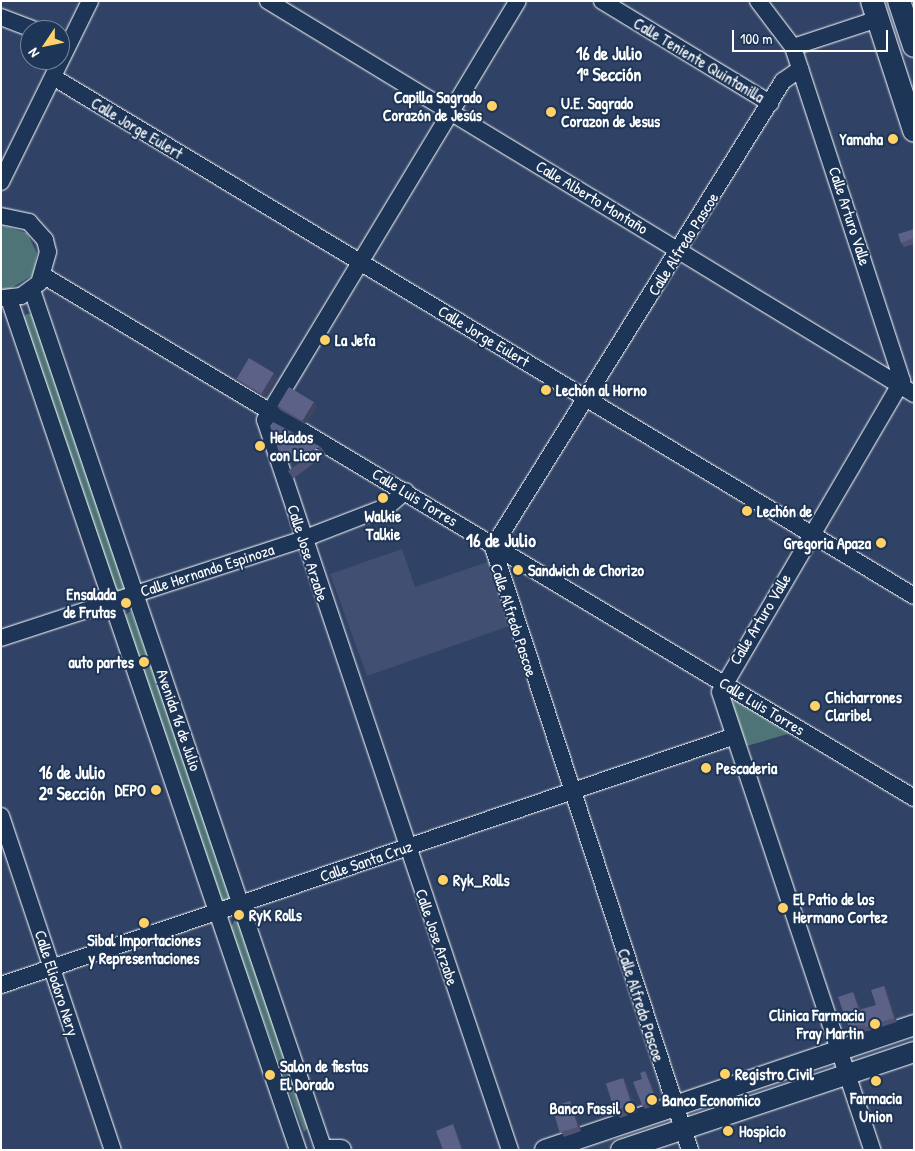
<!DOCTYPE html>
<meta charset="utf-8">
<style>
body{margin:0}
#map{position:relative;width:915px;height:1151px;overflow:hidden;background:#304265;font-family:"Patrick Hand",sans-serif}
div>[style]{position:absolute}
.built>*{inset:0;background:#414f72}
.green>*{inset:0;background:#4e7477}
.roads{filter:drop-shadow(0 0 1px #fff) drop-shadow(0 0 1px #fff)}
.minor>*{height:16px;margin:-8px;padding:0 8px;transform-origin:8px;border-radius:8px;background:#1d3557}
.major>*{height:20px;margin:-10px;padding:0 10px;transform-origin:10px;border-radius:10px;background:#1d3557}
.highway>*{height:22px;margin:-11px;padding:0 11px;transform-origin:11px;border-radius:11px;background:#1d3557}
.wall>*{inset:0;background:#4e5374;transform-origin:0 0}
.shaded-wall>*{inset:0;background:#40445e}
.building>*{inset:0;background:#5b6187;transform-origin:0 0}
.dots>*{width:14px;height:14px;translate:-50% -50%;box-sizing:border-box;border:2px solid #1d3557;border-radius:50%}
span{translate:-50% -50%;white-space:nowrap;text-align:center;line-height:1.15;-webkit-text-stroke:4px #1d3557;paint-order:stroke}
.street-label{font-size:16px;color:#fff}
.poi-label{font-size:16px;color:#fff;font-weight:700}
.right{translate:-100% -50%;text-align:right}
.left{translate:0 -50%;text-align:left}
.neighbourhood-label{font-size:18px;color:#fff;font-weight:700}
.quarter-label{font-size:19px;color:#fff;font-weight:700}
.frame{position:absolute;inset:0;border:2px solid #fff;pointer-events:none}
.north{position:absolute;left:20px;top:20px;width:50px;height:50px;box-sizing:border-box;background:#1d3557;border:1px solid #77869a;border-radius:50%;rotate:236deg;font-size:14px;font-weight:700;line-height:20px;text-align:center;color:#fff}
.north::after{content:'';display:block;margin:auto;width:18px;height:22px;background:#ffd166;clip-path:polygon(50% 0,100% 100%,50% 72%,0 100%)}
.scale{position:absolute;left:732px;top:30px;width:156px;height:22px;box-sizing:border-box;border:2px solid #fff;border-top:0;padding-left:6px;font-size:15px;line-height:18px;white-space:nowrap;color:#fff;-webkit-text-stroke:4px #1d3557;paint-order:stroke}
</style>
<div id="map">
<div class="built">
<i style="clip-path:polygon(402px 549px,415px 587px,490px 561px,512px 625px,367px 676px,330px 574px)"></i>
</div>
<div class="green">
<i style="clip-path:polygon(1px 225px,27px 233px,37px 253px,33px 275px,8px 290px,1px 290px)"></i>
<i style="clip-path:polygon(27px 314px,34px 314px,127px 585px,125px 591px,114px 593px,23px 317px)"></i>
<i style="clip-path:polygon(131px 611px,234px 894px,230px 900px,222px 902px,124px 616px)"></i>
<i style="clip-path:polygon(736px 700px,791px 733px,743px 747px,732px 703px)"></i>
<i style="clip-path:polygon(235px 920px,239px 921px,309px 1126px,304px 1132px,230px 928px)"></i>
</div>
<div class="roads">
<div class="minor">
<i style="left:268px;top:1px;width:756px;rotate:31.31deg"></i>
<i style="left:602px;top:1px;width:197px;rotate:31.3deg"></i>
<i style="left:758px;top:1px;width:58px;rotate:52.7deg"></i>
<i style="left:793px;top:47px;width:351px;rotate:71.9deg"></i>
<i style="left:902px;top:381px;width:360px;rotate:120.3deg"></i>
<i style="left:720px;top:692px;width:483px;rotate:71.6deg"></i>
<i style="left:1px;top:17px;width:36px;rotate:21deg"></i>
<i style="left:793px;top:47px;width:89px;rotate:-18.2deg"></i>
<i style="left:53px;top:77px;width:1005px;rotate:31.08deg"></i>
<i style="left:1px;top:182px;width:202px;rotate:-63.8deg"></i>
<i style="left:1px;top:216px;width:29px;rotate:12deg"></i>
<i style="left:29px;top:222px;width:24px;rotate:48deg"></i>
<i style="left:45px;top:240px;width:12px;rotate:76deg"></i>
<i style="left:48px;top:252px;width:32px;rotate:106deg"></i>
<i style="left:39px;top:283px;width:22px;rotate:144deg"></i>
<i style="left:21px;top:296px;width:20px;rotate:174deg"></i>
<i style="left:44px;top:276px;width:1015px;rotate:30.96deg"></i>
<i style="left:32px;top:290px;width:908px;rotate:71.25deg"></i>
<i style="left:9px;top:299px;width:899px;rotate:71.24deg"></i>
<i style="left:1px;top:638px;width:318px;rotate:-18.1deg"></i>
<i style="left:303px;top:539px;width:91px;rotate:-21.2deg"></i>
<i style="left:388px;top:506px;width:23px;rotate:-40deg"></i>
<i style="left:1px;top:816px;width:352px;rotate:71.5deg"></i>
<i style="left:1px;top:985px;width:772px;rotate:-18.74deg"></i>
<i style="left:510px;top:1150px;width:770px;rotate:-108.55deg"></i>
<i style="left:265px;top:420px;width:489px;rotate:-58.9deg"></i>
<i style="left:690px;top:1150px;width:634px;rotate:-108.09deg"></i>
<i style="left:493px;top:547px;width:549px;rotate:-58.11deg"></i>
<i style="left:783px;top:81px;width:21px;rotate:-35deg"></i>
</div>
<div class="major">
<i style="left:326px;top:1150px;width:15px"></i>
<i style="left:545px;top:1150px;width:390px;rotate:-18.7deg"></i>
<i style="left:621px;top:1150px;width:309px;rotate:-18.5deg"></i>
</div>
<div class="highway">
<i style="left:872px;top:1px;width:136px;rotate:72deg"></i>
<i style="left:899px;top:1px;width:47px;rotate:71.6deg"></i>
</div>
</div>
<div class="wall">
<i style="clip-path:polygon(914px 229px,914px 244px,904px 247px,901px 243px)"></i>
<i style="clip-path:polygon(277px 377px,264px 397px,239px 382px,236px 378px)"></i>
<i style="clip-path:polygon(314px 402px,317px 407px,305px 424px,280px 410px,277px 406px)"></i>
<i style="left:321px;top:447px;width:9px;height:41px;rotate:54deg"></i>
<i style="clip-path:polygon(884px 986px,887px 991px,897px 1022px,868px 1031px,852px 1032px,848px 1025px,853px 992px,857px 999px,861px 1009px,876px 1005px)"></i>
<i style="clip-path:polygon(645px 1071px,648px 1075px,659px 1104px,645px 1109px,642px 1105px,642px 1079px)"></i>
<i style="clip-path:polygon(623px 1078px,627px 1084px,637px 1112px,620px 1118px,615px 1111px)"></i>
<i style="clip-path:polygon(573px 1106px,581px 1131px,564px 1137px,561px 1132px)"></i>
</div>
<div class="shaded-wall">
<i style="clip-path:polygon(274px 373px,277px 377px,264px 397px,261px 392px)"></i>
<i style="clip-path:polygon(314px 402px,317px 407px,305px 424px,302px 420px)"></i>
<i style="clip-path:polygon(884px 986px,887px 991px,897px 1022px,894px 1018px)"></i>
<i style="clip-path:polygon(853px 992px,857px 999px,867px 1026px,865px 1027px,864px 1025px)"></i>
<i style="clip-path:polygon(645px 1071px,648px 1075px,659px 1104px,656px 1100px)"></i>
<i style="clip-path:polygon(623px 1078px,627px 1084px,637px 1112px,632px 1105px)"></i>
<i style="clip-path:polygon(570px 1101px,573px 1106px,581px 1131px,578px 1127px)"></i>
<i style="clip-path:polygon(453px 1124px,457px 1131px,464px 1150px,462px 1150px)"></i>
</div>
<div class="building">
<i style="clip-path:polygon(914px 229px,914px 238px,901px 243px,898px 234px)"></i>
<i style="left:249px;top:358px;width:29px;height:24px;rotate:31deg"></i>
<i style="left:289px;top:387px;width:29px;height:22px;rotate:31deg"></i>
<i style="clip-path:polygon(273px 422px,321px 447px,282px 461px,270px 426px)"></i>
<i style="clip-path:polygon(884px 986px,894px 1018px,865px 1027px,860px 1010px,876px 1005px,871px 990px)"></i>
<i style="clip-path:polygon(853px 992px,864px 1025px,848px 1025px,838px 997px)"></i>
<i style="clip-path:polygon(645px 1071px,656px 1100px,642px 1105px,633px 1082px,642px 1079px,640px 1073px)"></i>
<i style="left:623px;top:1078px;width:28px;height:18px;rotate:72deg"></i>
<i style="left:570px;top:1101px;width:27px;height:19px;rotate:73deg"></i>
<i style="clip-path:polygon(453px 1124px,462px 1150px,443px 1150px,436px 1131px)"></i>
</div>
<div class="dots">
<i style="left:492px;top:106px;background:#ffd166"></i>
<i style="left:551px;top:112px;background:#ffd166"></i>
<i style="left:893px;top:139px;background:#ffd166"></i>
<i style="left:325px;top:340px;background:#ffd166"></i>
<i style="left:546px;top:390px;background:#ffd166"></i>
<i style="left:260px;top:446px;background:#ffd166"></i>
<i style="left:383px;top:498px;background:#ffd166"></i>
<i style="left:747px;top:511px;background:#ffd166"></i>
<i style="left:881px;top:543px;background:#ffd166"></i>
<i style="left:518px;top:570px;background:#ffd166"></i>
<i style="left:126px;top:603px;background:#ffd166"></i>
<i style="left:144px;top:662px;background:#ffd166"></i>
<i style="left:815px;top:706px;background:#ffd166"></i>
<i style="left:706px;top:768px;background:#ffd166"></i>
<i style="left:156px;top:790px;background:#ffd166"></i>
<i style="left:443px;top:880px;background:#ffd166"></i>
<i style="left:783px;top:908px;background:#ffd166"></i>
<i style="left:239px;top:915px;background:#ffd166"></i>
<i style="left:144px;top:923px;background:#ffd166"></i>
<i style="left:875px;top:1024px;background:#ffd166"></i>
<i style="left:725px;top:1074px;background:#ffd166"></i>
<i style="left:270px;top:1075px;background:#ffd166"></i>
<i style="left:876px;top:1081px;background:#ffd166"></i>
<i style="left:652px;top:1100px;background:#ffd166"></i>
<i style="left:630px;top:1108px;background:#ffd166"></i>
<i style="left:728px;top:1131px;background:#ffd166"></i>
</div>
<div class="street-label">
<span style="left:699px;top:60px;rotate:31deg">Calle Teniente Quintanilla</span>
<span style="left:137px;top:128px;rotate:31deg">Calle Jorge Eulert</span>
<span style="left:592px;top:197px;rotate:31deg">Calle Alberto Montaño</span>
<span style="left:850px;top:216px;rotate:72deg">Calle Arturo Valle</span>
<span style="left:683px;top:244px;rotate:-58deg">Calle Alfredo Pascoe</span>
<span style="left:484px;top:336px;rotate:31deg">Calle Jorge Eulert</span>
<span style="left:415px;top:497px;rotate:31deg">Calle Luis Torres</span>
<span style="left:308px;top:553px;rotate:72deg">Calle Jose Arzabe</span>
<span style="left:207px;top:570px;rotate:-18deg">Calle Hernando Espinoza</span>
<span style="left:760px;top:619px;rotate:-59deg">Calle Arturo Valle</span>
<span style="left:514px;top:620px;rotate:72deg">Calle Alfredo Pascoe</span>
<span style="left:762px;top:706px;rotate:31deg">Calle Luis Torres</span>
<span style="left:179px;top:720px;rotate:71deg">Avenida 16 de Julio</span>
<span style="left:366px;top:861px;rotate:-19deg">Calle Santa Cruz</span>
<span style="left:437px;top:937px;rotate:71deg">Calle Jose Arzabe</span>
<span style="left:57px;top:983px;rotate:72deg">Calle Eliodoro Nery</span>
<span style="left:641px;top:1005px;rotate:72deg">Calle Alfredo Pascoe</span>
</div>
<div class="poi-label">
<span class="right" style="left:482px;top:106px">Capilla Sagrado<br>Corazón de Jesús</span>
<span class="left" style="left:561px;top:112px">U.E. Sagrado<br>Corazon de Jesus</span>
<span class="right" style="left:883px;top:139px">Yamaha</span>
<span class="left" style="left:335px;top:340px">La Jefa</span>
<span class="left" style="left:556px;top:390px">Lechón al Horno</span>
<span class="left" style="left:270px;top:446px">Helados<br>con Licor</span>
<span class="left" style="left:757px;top:511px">Lechón de</span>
<span style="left:383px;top:525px">Walkie<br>Talkie</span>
<span class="right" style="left:871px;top:543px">Gregoria Apaza</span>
<span class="left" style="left:528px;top:570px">Sandwich de Chorizo</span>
<span class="right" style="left:116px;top:603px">Ensalada<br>de Frutas</span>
<span class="right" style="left:134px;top:662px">auto partes</span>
<span class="left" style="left:825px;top:706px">Chicharrones<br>Claribel</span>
<span class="left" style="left:716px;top:768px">Pescaderia</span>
<span class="right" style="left:146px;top:790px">DEPO</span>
<span class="left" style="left:453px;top:880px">Ryk_Rolls</span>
<span class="left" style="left:793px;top:908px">El Patio de los<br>Hermano Cortez</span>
<span class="left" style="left:249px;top:915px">RyK Rolls</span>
<span style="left:144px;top:949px">Sibal Importaciones<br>y Representaciones</span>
<span class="right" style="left:864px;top:1024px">Clinica Farmacia<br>Fray Martin</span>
<span class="left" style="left:280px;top:1075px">Salon de fiestas<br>El Dorado</span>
<span class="left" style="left:735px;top:1074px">Registro Civil</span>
<span style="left:876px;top:1107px">Farmacia<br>Union</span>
<span class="left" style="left:662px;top:1100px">Banco Economico</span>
<span class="right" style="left:620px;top:1108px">Banco Fassil</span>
<span class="left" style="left:739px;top:1131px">Hospicio</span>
</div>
<div class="neighbourhood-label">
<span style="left:609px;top:65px">16 de Julio<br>1ª Sección</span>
<span style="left:72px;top:784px">16 de Julio<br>2ª Sección</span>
</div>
<div class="quarter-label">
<span style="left:501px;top:541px">16 de Julio</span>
</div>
<div class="frame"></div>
<div class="north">N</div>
<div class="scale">100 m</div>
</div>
